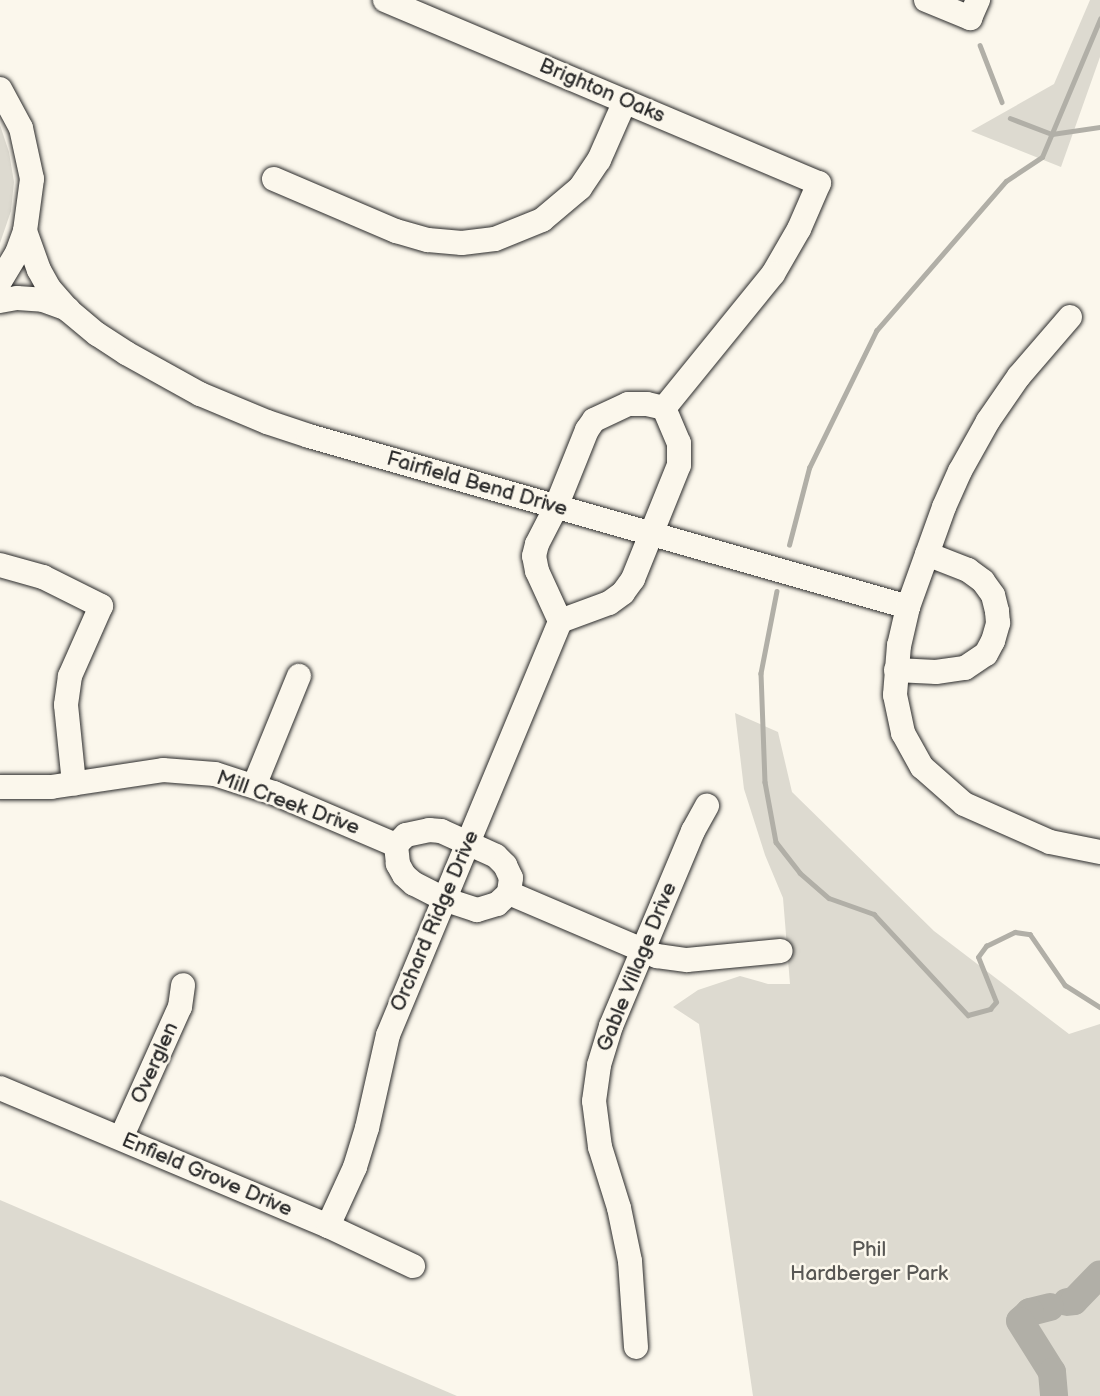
<!DOCTYPE html>
<style>
body{margin:0}
#map{position:relative;width:1100px;height:1396px;overflow:hidden;background:#fbf7ec;font-family:"Balsamiq Sans",sans-serif}
div>[style]{position:absolute}
.green>*{inset:0;background:#dddad0}
.stream>*{height:4.5px;margin:-2.25px;padding:0 2.25px;transform-origin:2.25px;border-radius:2.25px;background:#b1afa7}
.river>*{height:28px;margin:-14px;padding:0 14px;transform-origin:14px;border-radius:14px;background:#b1afa7}
.roads{filter:drop-shadow(0 0 2px #2b2b2b) drop-shadow(0 0 2px #2b2b2b)}
.minor>*{height:24px;margin:-12px;padding:0 12px;transform-origin:12px;border-radius:12px;background:#fbf7ec}
span{translate:-50% -50%;white-space:nowrap;text-align:center;line-height:1.15;-webkit-text-stroke:5px #fbf7ec;paint-order:stroke}
.street-label{font-size:21px;color:#2b2b2b}
.park-label{font-size:21px;color:#585754}
</style>
<div id="map">
<div class="green">
<i style="clip-path:polygon(1090px 0,1100px 0,1100px 57px,1061px 167px,971px 131px,1054px 84px)"></i>
<i style="clip-path:polygon(0 125px,9px 152px,14px 182px,11px 211px,0 243px)"></i>
<i style="clip-path:polygon(735px 713px,778px 732px,792px 792px,934px 931px,1069px 1034px,1100px 1024px,1100px 1396px,753px 1396px,699px 1024px,673px 1007px,698px 990px,740px 976px,768px 984px,790px 984px,783px 898px,765px 855px,744px 789px)"></i>
<i style="clip-path:polygon(0 1200px,457px 1396px,0 1396px)"></i>
</div>
<div class="stream">
<i style="left:980px;top:45px;width:61px;rotate:68.9deg"></i>
<i style="left:1010px;top:118px;width:45px;rotate:20.9deg"></i>
<i style="left:1052px;top:134px;width:49px;rotate:-8.3deg"></i>
<i style="left:789px;top:545px;width:80px;rotate:-75.4deg"></i>
<i style="left:809px;top:468px;width:153px;rotate:-63.9deg"></i>
<i style="left:876px;top:331px;width:198px;rotate:-49.1deg"></i>
<i style="left:1006px;top:181px;width:43px;rotate:-33.7deg"></i>
<i style="left:1042px;top:157px;width:150px;rotate:-67.2deg"></i>
<i style="left:777px;top:591px;width:84px;rotate:101deg"></i>
<i style="left:761px;top:673px;width:109px;rotate:87.9deg"></i>
<i style="left:765px;top:782px;width:61px;rotate:79.6deg"></i>
<i style="left:776px;top:842px;width:39px;rotate:52deg"></i>
<i style="left:800px;top:873px;width:38px;rotate:41deg"></i>
<i style="left:829px;top:898px;width:48px;rotate:19.6deg"></i>
<i style="left:874px;top:914px;width:138px;rotate:47.1deg"></i>
<i style="left:968px;top:1015px;width:23px;rotate:-15deg"></i>
<i style="left:990px;top:1009px;width:9px;rotate:-49deg"></i>
<i style="left:996px;top:1002px;width:48px;rotate:-111.8deg"></i>
<i style="left:978px;top:957px;width:14px;rotate:-54deg"></i>
<i style="left:986px;top:946px;width:32px;rotate:-26deg"></i>
<i style="left:1015px;top:932px;width:15px;rotate:8deg"></i>
<i style="left:1030px;top:934px;width:62px;rotate:55.5deg"></i>
<i style="left:1065px;top:985px;width:41px;rotate:32.2deg"></i>
</div>
<div class="river">
<i style="left:1067px;top:1302px;width:7px;rotate:-8deg"></i>
<i style="left:1074px;top:1301px;width:37px;rotate:-46deg"></i>
<i style="left:1050px;top:1307px;width:21px;rotate:166deg"></i>
<i style="left:1030px;top:1312px;width:13px;rotate:138deg"></i>
<i style="left:1020px;top:1321px;width:60px;rotate:57.9deg"></i>
<i style="left:1052px;top:1372px;width:24px;rotate:85deg"></i>
</div>
<div class="roads">
<div class="minor">
<i style="left:385px;top:0;width:471px;rotate:22.9deg"></i>
<i style="left:819px;top:183px;width:50px;rotate:113.5deg"></i>
<i style="left:799px;top:229px;width:52px;rotate:120deg"></i>
<i style="left:773px;top:274px;width:173px;rotate:129.1deg"></i>
<i style="left:926px;top:0;width:48px;rotate:22.2deg"></i>
<i style="left:970px;top:18px;width:20px;rotate:-66deg"></i>
<i style="left:0;top:89px;width:44px;rotate:61.7deg"></i>
<i style="left:21px;top:128px;width:52px;rotate:77.8deg"></i>
<i style="left:32px;top:179px;width:52px;rotate:97.7deg"></i>
<i style="left:25px;top:231px;width:23px;rotate:110deg"></i>
<i style="left:17px;top:253px;width:33px;rotate:121deg"></i>
<i style="left:274px;top:179px;width:133px;rotate:23.1deg"></i>
<i style="left:396px;top:231px;width:33px;rotate:16deg"></i>
<i style="left:428px;top:240px;width:34px;rotate:5deg"></i>
<i style="left:462px;top:243px;width:33px;rotate:-7deg"></i>
<i style="left:495px;top:239px;width:51px;rotate:-22deg"></i>
<i style="left:542px;top:220px;width:50px;rotate:-40.1deg"></i>
<i style="left:580px;top:188px;width:34px;rotate:-56deg"></i>
<i style="left:599px;top:160px;width:64px;rotate:-66.2deg"></i>
<i style="left:25px;top:231px;width:41px;rotate:70.3deg"></i>
<i style="left:39px;top:270px;width:21px;rotate:61deg"></i>
<i style="left:49px;top:288px;width:29px;rotate:49deg"></i>
<i style="left:68px;top:310px;width:38px;rotate:40deg"></i>
<i style="left:97px;top:334px;width:35px;rotate:33deg"></i>
<i style="left:126px;top:353px;width:85px;rotate:29deg"></i>
<i style="left:200px;top:394px;width:73px;rotate:22.7deg"></i>
<i style="left:267px;top:422px;width:44px;rotate:18.4deg"></i>
<i style="left:309px;top:436px;width:623px;rotate:15.93deg"></i>
<i style="left:0;top:301px;width:17px;rotate:-10deg"></i>
<i style="left:17px;top:298px;width:26px;rotate:4deg"></i>
<i style="left:43px;top:300px;width:27px;rotate:20deg"></i>
<i style="left:1070px;top:317px;width:78px;rotate:130.8deg"></i>
<i style="left:1019px;top:376px;width:55px;rotate:124.6deg"></i>
<i style="left:988px;top:421px;width:57px;rotate:119.2deg"></i>
<i style="left:960px;top:471px;width:39px;rotate:114deg"></i>
<i style="left:944px;top:507px;width:106px;rotate:109.8deg"></i>
<i style="left:908px;top:607px;width:39px;rotate:103deg"></i>
<i style="left:899px;top:645px;width:50px;rotate:94.6deg"></i>
<i style="left:895px;top:695px;width:39px;rotate:78deg"></i>
<i style="left:903px;top:733px;width:39px;rotate:61deg"></i>
<i style="left:922px;top:767px;width:56px;rotate:41.4deg"></i>
<i style="left:964px;top:804px;width:94px;rotate:23.8deg"></i>
<i style="left:1050px;top:842px;width:51px;rotate:11.3deg"></i>
<i style="left:0;top:565px;width:45px;rotate:15.6deg"></i>
<i style="left:43px;top:577px;width:65px;rotate:26.6deg"></i>
<i style="left:101px;top:606px;width:77px;rotate:113.9deg"></i>
<i style="left:70px;top:676px;width:29px;rotate:98deg"></i>
<i style="left:66px;top:705px;width:79px;rotate:84.2deg"></i>
<i style="left:896px;top:670px;width:40px;rotate:2.9deg"></i>
<i style="left:936px;top:672px;width:29px;rotate:-8deg"></i>
<i style="left:965px;top:668px;width:25px;rotate:-34deg"></i>
<i style="left:986px;top:654px;width:15px;rotate:-62deg"></i>
<i style="left:993px;top:641px;width:19px;rotate:-74deg"></i>
<i style="left:998px;top:623px;width:12px;rotate:-95deg"></i>
<i style="left:997px;top:611px;width:16px;rotate:-104deg"></i>
<i style="left:993px;top:595px;width:17px;rotate:-126deg"></i>
<i style="left:983px;top:581px;width:19px;rotate:-144deg"></i>
<i style="left:968px;top:570px;width:44px;rotate:-158.7deg"></i>
<i style="left:254px;top:786px;width:119px;rotate:-67.8deg"></i>
<i style="left:0;top:787px;width:51px"></i>
<i style="left:51px;top:787px;width:113px;rotate:-8.6deg"></i>
<i style="left:163px;top:770px;width:52px;rotate:4.4deg"></i>
<i style="left:215px;top:774px;width:62px;rotate:17.9deg"></i>
<i style="left:274px;top:793px;width:133px;rotate:23.1deg"></i>
<i style="left:429px;top:830px;width:12px;rotate:5deg"></i>
<i style="left:441px;top:831px;width:60px;rotate:24.4deg"></i>
<i style="left:496px;top:856px;width:13px;rotate:45deg"></i>
<i style="left:505px;top:865px;width:14px;rotate:65deg"></i>
<i style="left:511px;top:878px;width:15px;rotate:98deg"></i>
<i style="left:509px;top:893px;width:16px;rotate:137deg"></i>
<i style="left:497px;top:904px;width:21px;rotate:163deg"></i>
<i style="left:477px;top:910px;width:35px;rotate:-162deg"></i>
<i style="left:444px;top:899px;width:34px;rotate:-153deg"></i>
<i style="left:414px;top:884px;width:13px;rotate:-138deg"></i>
<i style="left:404px;top:875px;width:13px;rotate:-119deg"></i>
<i style="left:398px;top:864px;width:19px;rotate:-96deg"></i>
<i style="left:396px;top:845px;width:14px;rotate:-45deg"></i>
<i style="left:406px;top:835px;width:24px;rotate:-12deg"></i>
<i style="left:509px;top:893px;width:161px;rotate:23.1deg"></i>
<i style="left:657px;top:956px;width:30px;rotate:8deg"></i>
<i style="left:687px;top:960px;width:94px;rotate:-5.5deg"></i>
<i style="left:0;top:1088px;width:356px;rotate:22.8deg"></i>
<i style="left:328px;top:1226px;width:94px;rotate:25.2deg"></i>
<i style="left:121px;top:1138px;width:144px;rotate:-65.8deg"></i>
<i style="left:180px;top:1007px;width:22px;rotate:-82deg"></i>
<i style="left:328px;top:1226px;width:65px;rotate:-65.4deg"></i>
<i style="left:355px;top:1167px;width:41px;rotate:-72.9deg"></i>
<i style="left:367px;top:1128px;width:95px;rotate:-77.3deg"></i>
<i style="left:388px;top:1035px;width:448px;rotate:-67.4deg"></i>
<i style="left:560px;top:621px;width:55px;rotate:-114.7deg"></i>
<i style="left:537px;top:571px;width:15px;rotate:-101deg"></i>
<i style="left:534px;top:556px;width:12px;rotate:-76deg"></i>
<i style="left:537px;top:544px;width:42px;rotate:-62.8deg"></i>
<i style="left:556px;top:507px;width:83px;rotate:-68.1deg"></i>
<i style="left:587px;top:430px;width:12px;rotate:-55deg"></i>
<i style="left:594px;top:420px;width:38px;rotate:-25deg"></i>
<i style="left:628px;top:404px;width:19px"></i>
<i style="left:647px;top:404px;width:17px;rotate:13deg"></i>
<i style="left:664px;top:408px;width:38px;rotate:67deg"></i>
<i style="left:679px;top:443px;width:22px;rotate:90deg"></i>
<i style="left:679px;top:465px;width:123px;rotate:112deg"></i>
<i style="left:633px;top:579px;width:17px;rotate:126deg"></i>
<i style="left:623px;top:593px;width:17px;rotate:144deg"></i>
<i style="left:609px;top:603px;width:52px;rotate:159.8deg"></i>
<i style="left:636px;top:1347px;width:86px;rotate:-94deg"></i>
<i style="left:630px;top:1261px;width:54px;rotate:-101.7deg"></i>
<i style="left:619px;top:1208px;width:64px;rotate:-107.3deg"></i>
<i style="left:600px;top:1147px;width:46px;rotate:-97.4deg"></i>
<i style="left:594px;top:1101px;width:36px;rotate:-82deg"></i>
<i style="left:599px;top:1065px;width:41px;rotate:-72.9deg"></i>
<i style="left:611px;top:1026px;width:212px;rotate:-67.2deg"></i>
<i style="left:693px;top:831px;width:29px;rotate:-61deg"></i>
</div>
</div>
<div class="street-label">
<span style="left:602px;top:91px;rotate:23deg">Brighton Oaks</span>
<span style="left:477px;top:484px;rotate:16deg">Fairfield Bend Drive</span>
<span style="left:288px;top:803px;rotate:20deg">Mill Creek Drive</span>
<span style="left:435px;top:921px;rotate:-67deg">Orchard Ridge Drive</span>
<span style="left:637px;top:967px;rotate:-68deg">Gable Village Drive</span>
<span style="left:155px;top:1063px;rotate:-66deg">Overglen</span>
<span style="left:207px;top:1175px;rotate:23deg">Enfield Grove Drive</span>
</div>
<div class="park-label">
<span style="left:869px;top:1262px">Phil<br>Hardberger Park</span>
</div>
</div>
